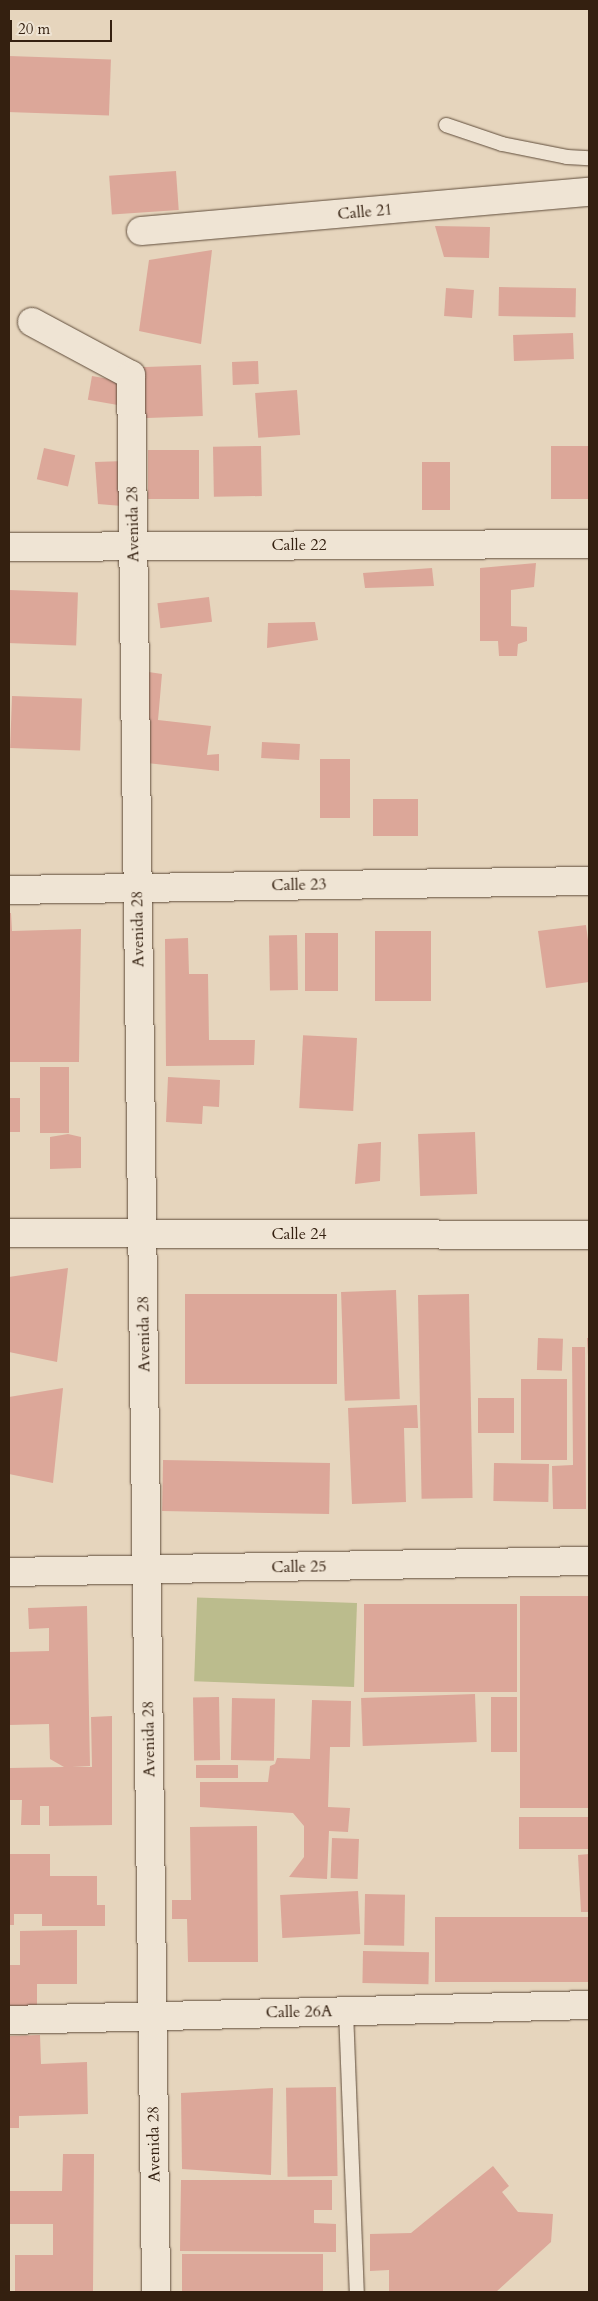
<!DOCTYPE html>
<style>
body{margin:0}
#map{position:relative;width:598px;height:2301px;overflow:hidden;background:#e6d5bd;font-family:Cardo,serif}
div>[style]{position:absolute}
.green>*{inset:0;background:#bbbc8d;transform-origin:0 0}
.building>*{inset:0;background:#dca799;transform-origin:0 0}
.roads{filter:drop-shadow(0 0 1px #604d3b) drop-shadow(0 0 1px #604d3b)}
.service>*{height:14px;margin:-7px;padding:0 7px;transform-origin:7px;border-radius:7px;background:#efe4d4}
.minor>*{height:28px;margin:-14px;padding:0 14px;transform-origin:14px;border-radius:14px;background:#efe4d4}
span{translate:-50% -50%;white-space:nowrap;text-align:center;line-height:1.15;-webkit-text-stroke:4px #efe4d4;paint-order:stroke}
.street-label{font-size:16px;color:#342010}
.frame{position:absolute;inset:0;border:10px solid #342010;pointer-events:none}
.scale{position:absolute;left:10px;top:20px;width:102px;height:22px;box-sizing:border-box;border:2px solid #342010;border-top:0;padding-left:6px;font-size:15px;line-height:18px;white-space:nowrap;color:#342010;-webkit-text-stroke:4px #efe4d4;paint-order:stroke}
</style>
<div id="map">
<div class="green">
<i style="left:357px;top:1603px;width:84px;height:160px;rotate:92deg"></i>
</div>
<div class="building">
<i style="left:9px;top:56px;width:102px;height:56px;rotate:2deg"></i>
<i style="left:176px;top:171px;width:39px;height:67px;rotate:86deg"></i>
<i style="clip-path:polygon(435px 226px,490px 227px,489px 258px,444px 257px)"></i>
<i style="clip-path:polygon(212px 250px,201px 344px,139px 331px,149px 260px)"></i>
<i style="left:499px;top:287px;width:77px;height:29px;rotate:1deg"></i>
<i style="left:446px;top:288px;width:28px;height:28px;rotate:4deg"></i>
<i style="left:573px;top:333px;width:26px;height:60px;rotate:88deg"></i>
<i style="left:258px;top:361px;width:23px;height:26px;rotate:88deg"></i>
<i style="left:201px;top:365px;width:51px;height:62px;rotate:88deg"></i>
<i style="left:92px;top:376px;width:39px;height:24px;rotate:10deg"></i>
<i style="left:297px;top:390px;width:45px;height:42px;rotate:86deg"></i>
<i style="left:261px;top:446px;width:50px;height:48px;rotate:89deg"></i>
<i style="left:589px;top:446px;width:53px;height:38px;rotate:90deg"></i>
<i style="left:44px;top:448px;width:32px;height:32px;rotate:13deg"></i>
<i style="left:148px;top:450px;width:51px;height:49px"></i>
<i style="clip-path:polygon(125px 461px,122px 506px,98px 504px,95px 462px)"></i>
<i style="left:422px;top:462px;width:28px;height:48px"></i>
<i style="clip-path:polygon(536px 563px,534px 587px,511px 590px,511px 626px,527px 627px,527px 641px,518px 644px,517px 656px,499px 656px,498px 641px,480px 641px,480px 568px)"></i>
<i style="clip-path:polygon(432px 568px,434px 586px,365px 588px,363px 573px)"></i>
<i style="left:9px;top:590px;width:69px;height:53px;rotate:2deg"></i>
<i style="left:209px;top:597px;width:25px;height:52px;rotate:83deg"></i>
<i style="clip-path:polygon(315px 622px,318px 640px,267px 648px,268px 623px)"></i>
<i style="clip-path:polygon(142px 671px,162px 674px,158px 720px,211px 726px,207px 755px,219px 754px,219px 771px,138px 762px)"></i>
<i style="left:12px;top:696px;width:70px;height:52px;rotate:2deg"></i>
<i style="left:262px;top:742px;width:38px;height:16px;rotate:3deg"></i>
<i style="left:320px;top:759px;width:30px;height:59px"></i>
<i style="left:373px;top:799px;width:45px;height:37px"></i>
<i style="clip-path:polygon(9px 913px,11px 913px,12px 931px,81px 929px,79px 1062px,9px 1062px)"></i>
<i style="clip-path:polygon(586px 925px,589px 948px,589px 982px,546px 988px,538px 931px)"></i>
<i style="left:375px;top:931px;width:56px;height:70px"></i>
<i style="left:305px;top:933px;width:33px;height:58px"></i>
<i style="left:297px;top:935px;width:55px;height:28px;rotate:89deg"></i>
<i style="clip-path:polygon(188px 938px,189px 974px,208px 974px,209px 1040px,255px 1040px,254px 1065px,166px 1066px,165px 939px)"></i>
<i style="left:357px;top:1038px;width:73px;height:54px;rotate:93deg"></i>
<i style="left:40px;top:1067px;width:29px;height:66px"></i>
<i style="clip-path:polygon(168px 1077px,220px 1080px,219px 1107px,203px 1106px,202px 1124px,166px 1122px)"></i>
<i style="left:9px;top:1098px;width:11px;height:34px"></i>
<i style="left:475px;top:1132px;width:62px;height:57px;rotate:88deg"></i>
<i style="clip-path:polygon(68px 1134px,81px 1137px,81px 1168px,50px 1169px,50px 1137px)"></i>
<i style="clip-path:polygon(381px 1142px,380px 1181px,355px 1184px,358px 1144px)"></i>
<i style="clip-path:polygon(68px 1268px,57px 1362px,9px 1352px,9px 1277px)"></i>
<i style="left:396px;top:1290px;width:109px;height:55px;rotate:88deg"></i>
<i style="left:337px;top:1294px;width:90px;height:152px;rotate:90deg"></i>
<i style="left:469px;top:1294px;width:204px;height:51px;rotate:89deg"></i>
<i style="left:538px;top:1338px;width:25px;height:32px;rotate:2deg"></i>
<i style="clip-path:polygon(587px 1338px,589px 1338px,589px 1356px,588px 1356px)"></i>
<i style="clip-path:polygon(572px 1347px,585px 1347px,586px 1509px,553px 1509px,552px 1466px,573px 1465px)"></i>
<i style="left:521px;top:1379px;width:46px;height:81px"></i>
<i style="clip-path:polygon(63px 1388px,53px 1483px,9px 1474px,9px 1397px)"></i>
<i style="left:478px;top:1398px;width:36px;height:35px"></i>
<i style="clip-path:polygon(417px 1405px,418px 1428px,404px 1428px,406px 1502px,352px 1504px,348px 1408px)"></i>
<i style="left:330px;top:1463px;width:51px;height:167px;rotate:91deg"></i>
<i style="left:494px;top:1463px;width:55px;height:38px;rotate:1deg"></i>
<i style="left:589px;top:1596px;width:212px;height:69px;rotate:90deg"></i>
<i style="left:364px;top:1604px;width:153px;height:88px"></i>
<i style="clip-path:polygon(87px 1606px,90px 1766px,72px 1767px,92px 1767px,91px 1717px,112px 1716px,112px 1825px,49px 1826px,49px 1806px,40px 1806px,40px 1825px,21px 1825px,22px 1800px,9px 1800px,9px 1768px,64px 1767px,50px 1759px,49px 1724px,9px 1725px,9px 1652px,49px 1651px,49px 1628px,29px 1629px,28px 1608px)"></i>
<i style="left:475px;top:1694px;width:48px;height:114px;rotate:88deg"></i>
<i style="left:219px;top:1697px;width:63px;height:26px;rotate:89deg"></i>
<i style="left:491px;top:1697px;width:26px;height:55px"></i>
<i style="left:232px;top:1698px;width:43px;height:62px;rotate:1deg"></i>
<i style="clip-path:polygon(312px 1700px,351px 1701px,350px 1747px,330px 1747px,328px 1807px,350px 1808px,348px 1832px,329px 1831px,327px 1879px,289px 1877px,304px 1857px,304px 1826px,293px 1813px,200px 1807px,200px 1782px,268px 1782px,270px 1766px,275px 1764px,277px 1758px,310px 1759px)"></i>
<i style="left:196px;top:1765px;width:42px;height:13px"></i>
<i style="left:589px;top:1817px;width:32px;height:70px;rotate:90deg"></i>
<i style="clip-path:polygon(257px 1826px,258px 1962px,188px 1962px,187px 1919px,172px 1919px,172px 1900px,191px 1900px,190px 1827px)"></i>
<i style="left:332px;top:1838px;width:27px;height:40px;rotate:2deg"></i>
<i style="clip-path:polygon(10px 1854px,50px 1854px,50px 1876px,97px 1876px,97px 1905px,105px 1905px,105px 1926px,42px 1926px,42px 1914px,14px 1914px,14px 1925px,9px 1925px)"></i>
<i style="clip-path:polygon(589px 1854px,589px 1912px,581px 1912px,578px 1855px)"></i>
<i style="left:358px;top:1891px;width:43px;height:78px;rotate:87deg"></i>
<i style="left:365px;top:1894px;width:40px;height:51px;rotate:1deg"></i>
<i style="left:589px;top:1917px;width:65px;height:154px;rotate:90deg"></i>
<i style="clip-path:polygon(77px 1930px,77px 1984px,37px 1984px,37px 2007px,9px 2007px,9px 1965px,20px 1965px,20px 1931px)"></i>
<i style="left:363px;top:1951px;width:66px;height:32px;rotate:1deg"></i>
<i style="clip-path:polygon(40px 2035px,41px 2064px,87px 2062px,88px 2114px,19px 2116px,19px 2128px,9px 2128px,9px 2036px)"></i>
<i style="left:336px;top:2087px;width:89px;height:50px;rotate:89deg"></i>
<i style="clip-path:polygon(273px 2088px,271px 2175px,182px 2169px,181px 2093px)"></i>
<i style="clip-path:polygon(63px 2154px,94px 2154px,93px 2292px,15px 2292px,15px 2255px,53px 2255px,53px 2224px,9px 2224px,9px 2191px,62px 2191px)"></i>
<i style="clip-path:polygon(493px 2166px,509px 2186px,502px 2192px,518px 2212px,553px 2214px,551px 2242px,496px 2292px,389px 2292px,389px 2270px,370px 2271px,370px 2234px,411px 2233px)"></i>
<i style="clip-path:polygon(181px 2180px,332px 2180px,332px 2210px,314px 2210px,314px 2223px,336px 2224px,336px 2252px,180px 2251px)"></i>
<i style="left:323px;top:2254px;width:38px;height:141px;rotate:90deg"></i>
</div>
<div class="roads">
<div class="service">
<i style="left:446px;top:125px;width:59px;rotate:18.7deg"></i>
<i style="left:502px;top:144px;width:66px;rotate:11.3deg"></i>
<i style="left:567px;top:157px;width:22px;rotate:3deg"></i>
<i style="left:346px;top:2011px;width:281px;rotate:87.8deg"></i>
</div>
<div class="minor">
<i style="left:141px;top:231px;width:450px;rotate:-5deg"></i>
<i style="left:32px;top:322px;width:112px;rotate:28.2deg"></i>
<i style="left:131px;top:375px;width:1917px;rotate:89.25deg"></i>
<i style="left:9px;top:547px;width:580px;rotate:-0.3deg"></i>
<i style="left:9px;top:890px;width:580px;rotate:-0.89deg"></i>
<i style="left:9px;top:1233px;width:580px;rotate:0.2deg"></i>
<i style="left:9px;top:1572px;width:580px;rotate:-1.09deg"></i>
<i style="left:9px;top:2020px;width:580px;rotate:-1.48deg"></i>
</div>
</div>
<div class="street-label">
<span style="left:365px;top:212px;rotate:-5deg">Calle 21</span>
<span style="left:133px;top:524px;rotate:-91deg">Avenida 28</span>
<span style="left:299px;top:545px">Calle 22</span>
<span style="left:299px;top:885px;rotate:-1deg">Calle 23</span>
<span style="left:138px;top:929px;rotate:-91deg">Avenida 28</span>
<span style="left:299px;top:1234px">Calle 24</span>
<span style="left:144px;top:1334px;rotate:-91deg">Avenida 28</span>
<span style="left:299px;top:1567px;rotate:-1deg">Calle 25</span>
<span style="left:149px;top:1739px;rotate:-91deg">Avenida 28</span>
<span style="left:299px;top:2012px;rotate:-1deg">Calle 26A</span>
<span style="left:154px;top:2144px;rotate:-91deg">Avenida 28</span>
</div>
<div class="frame"></div>
<div class="scale">20 m</div>
</div>
